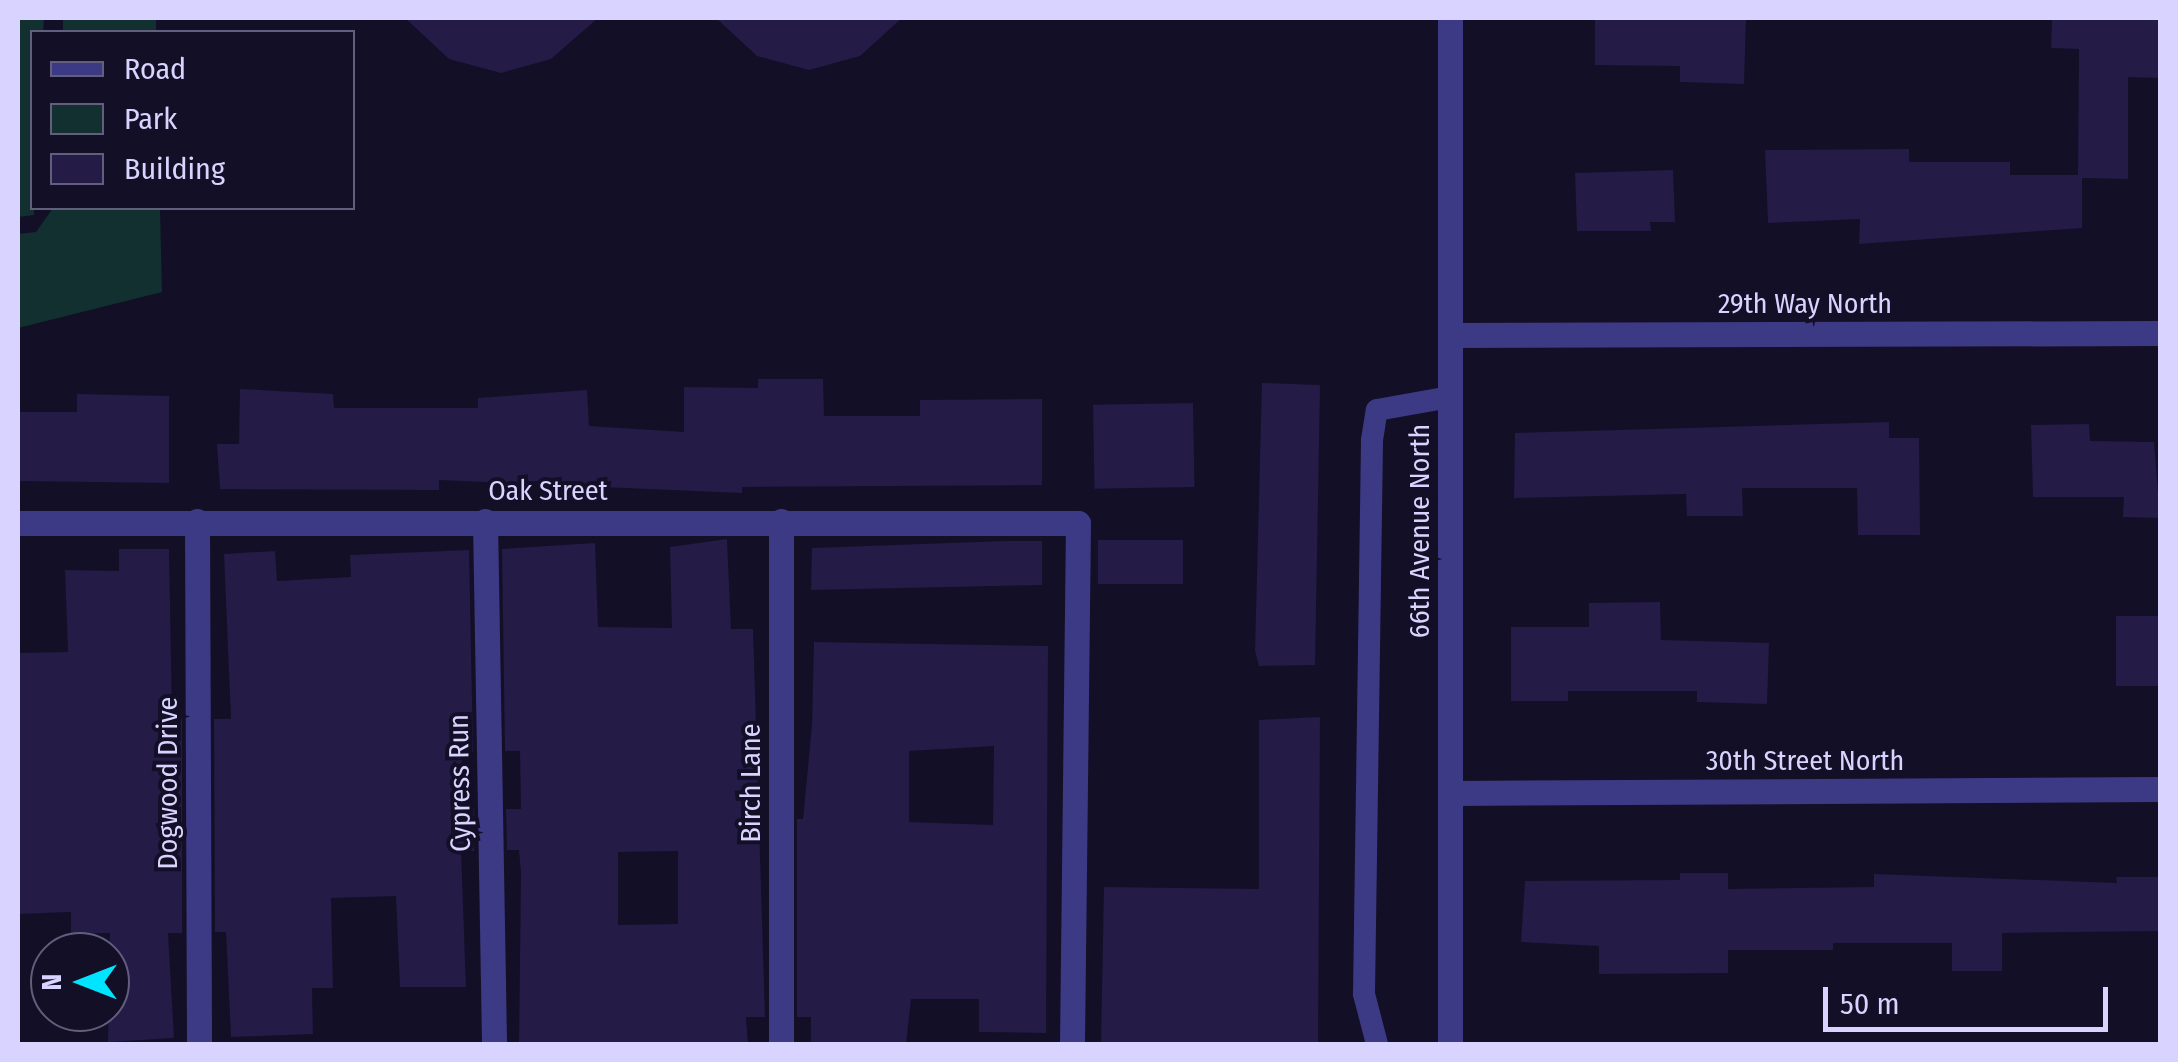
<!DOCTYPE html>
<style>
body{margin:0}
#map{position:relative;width:2178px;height:1062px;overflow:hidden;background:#130f26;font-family:"Fira Sans Condensed",sans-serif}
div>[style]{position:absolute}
.green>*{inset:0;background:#12302f;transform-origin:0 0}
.building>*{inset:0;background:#241b47;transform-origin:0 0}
.service>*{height:22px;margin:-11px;padding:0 11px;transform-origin:11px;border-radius:11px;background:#3d3a85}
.minor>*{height:25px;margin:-12.5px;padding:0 12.5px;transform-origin:12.5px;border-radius:12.5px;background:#3d3a85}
span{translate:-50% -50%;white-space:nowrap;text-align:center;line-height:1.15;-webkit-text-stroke:8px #130f26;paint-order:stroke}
.street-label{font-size:28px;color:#d9d4ff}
.frame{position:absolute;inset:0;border:20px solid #d9d4ff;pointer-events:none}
.legend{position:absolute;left:30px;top:30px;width:325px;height:180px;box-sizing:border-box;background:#130f26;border:2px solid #625e7d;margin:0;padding:12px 18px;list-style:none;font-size:30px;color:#d9d4ff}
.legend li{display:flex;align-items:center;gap:20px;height:50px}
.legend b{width:50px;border:2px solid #625e7d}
.north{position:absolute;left:30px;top:932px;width:100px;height:100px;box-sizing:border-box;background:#130f26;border:2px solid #625e7d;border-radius:50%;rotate:270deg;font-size:28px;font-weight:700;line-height:40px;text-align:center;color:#d9d4ff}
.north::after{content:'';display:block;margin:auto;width:35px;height:45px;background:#00e5ff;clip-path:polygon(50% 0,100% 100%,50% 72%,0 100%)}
.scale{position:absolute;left:1823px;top:987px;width:285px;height:45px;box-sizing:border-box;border:5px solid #d9d4ff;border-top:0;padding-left:12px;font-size:30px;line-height:35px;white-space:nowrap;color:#d9d4ff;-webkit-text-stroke:8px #130f26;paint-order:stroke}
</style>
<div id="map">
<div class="green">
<i style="clip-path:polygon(18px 18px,44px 18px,43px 32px,32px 32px,34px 215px,18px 217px)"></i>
<i style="left:63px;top:18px;width:93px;height:14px"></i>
<i style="clip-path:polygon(53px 208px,160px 208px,162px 292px,18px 328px,18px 234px,36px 232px)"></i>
</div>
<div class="building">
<i style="clip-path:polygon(405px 18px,598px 18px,551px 59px,501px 73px,449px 59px)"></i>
<i style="clip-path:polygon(716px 18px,902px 18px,860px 56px,809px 70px,757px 56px)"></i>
<i style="clip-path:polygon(1595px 18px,1746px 18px,1744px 84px,1680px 82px,1680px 66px,1595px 65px)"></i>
<i style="clip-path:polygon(2052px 18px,2160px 18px,2160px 78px,2128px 77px,2128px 179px,2082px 178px,2082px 228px,1859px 244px,1860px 219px,1768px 223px,1765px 150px,1909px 149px,1909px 162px,2010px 162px,2010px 175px,2078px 175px,2079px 49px,2051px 48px)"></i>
<i style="clip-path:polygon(1673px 170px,1675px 222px,1650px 222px,1651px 231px,1577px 231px,1575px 173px)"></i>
<i style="clip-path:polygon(758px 379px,823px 379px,824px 416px,920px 416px,920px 400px,1042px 399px,1042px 485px,742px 487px,742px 493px,439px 480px,439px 490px,220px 489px,217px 444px,239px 444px,240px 389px,333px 394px,334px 408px,478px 408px,478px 398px,587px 390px,589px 426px,684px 432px,684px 387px,758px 388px)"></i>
<i style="clip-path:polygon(1262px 383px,1320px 385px,1315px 665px,1259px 666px,1255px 651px)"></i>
<i style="clip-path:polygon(77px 394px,169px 396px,169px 483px,18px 481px,18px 412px,77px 412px)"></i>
<i style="left:1193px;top:403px;width:84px;height:100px;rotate:89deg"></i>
<i style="clip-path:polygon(1889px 422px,1889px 438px,1919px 438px,1920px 535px,1858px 535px,1857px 488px,1742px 488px,1743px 516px,1687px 516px,1686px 494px,1514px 498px,1515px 433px)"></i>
<i style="clip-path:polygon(2089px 424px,2090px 441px,2154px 442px,2160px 518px,2123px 517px,2124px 497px,2033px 497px,2031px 425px)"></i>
<i style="clip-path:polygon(evenodd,727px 539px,731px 629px,753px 629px,765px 1017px,746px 1017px,748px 1044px,519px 1044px,521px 873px,519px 850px,507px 850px,506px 809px,521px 809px,520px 751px,505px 751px,502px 549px,595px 543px,598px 627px,672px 628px,670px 547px,727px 539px,678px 851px,678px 924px,618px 925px,618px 852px,678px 851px)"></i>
<i style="left:1098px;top:540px;width:85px;height:44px"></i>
<i style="clip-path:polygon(1005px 541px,1042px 541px,1042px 585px,811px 590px,812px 548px)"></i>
<i style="clip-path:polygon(119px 549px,169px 549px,172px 719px,182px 719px,182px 933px,168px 933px,174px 1038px,108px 1042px,110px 933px,71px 934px,71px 912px,18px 914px,18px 653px,68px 652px,65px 570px,119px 571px)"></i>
<i style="clip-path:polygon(469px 550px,473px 752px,462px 752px,462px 809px,474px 809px,474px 851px,461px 851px,466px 987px,400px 987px,396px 896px,331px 898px,333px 988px,312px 988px,313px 1034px,231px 1037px,226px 932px,215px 932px,214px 719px,231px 719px,224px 554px,275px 551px,277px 581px,351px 577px,350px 555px)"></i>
<i style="clip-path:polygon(1660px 602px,1661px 640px,1769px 643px,1767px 704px,1697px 702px,1697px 691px,1568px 691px,1568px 701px,1511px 701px,1511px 627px,1589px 627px,1589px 603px)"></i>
<i style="left:2116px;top:616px;width:44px;height:70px"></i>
<i style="clip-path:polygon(evenodd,814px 642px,1048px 646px,1046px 1033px,979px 1032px,979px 999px,911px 999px,906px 1044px,811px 1044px,811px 1017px,797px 1017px,797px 819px,803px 819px,812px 725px,814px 642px,994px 746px,993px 825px,909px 822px,909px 751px,994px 746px)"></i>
<i style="clip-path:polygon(1320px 717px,1318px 1044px,1101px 1044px,1104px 887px,1259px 889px,1259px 720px)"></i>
<i style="clip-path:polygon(1680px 873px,1728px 873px,1728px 889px,1874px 887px,1874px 874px,2117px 883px,2116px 877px,2160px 877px,2160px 931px,2002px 933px,2002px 971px,1952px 971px,1952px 943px,1833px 943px,1833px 950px,1728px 950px,1728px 973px,1599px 974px,1599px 946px,1521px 942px,1525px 881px,1680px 880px)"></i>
</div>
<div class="service">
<i style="left:1377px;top:1044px;width:52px;rotate:-104.6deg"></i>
<i style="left:1364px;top:994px;width:554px;rotate:-89.17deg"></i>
<i style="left:1372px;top:440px;width:30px;rotate:-81deg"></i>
<i style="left:1377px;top:410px;width:74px;rotate:-10.1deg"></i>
</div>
<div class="minor">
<i style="left:1450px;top:335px;width:710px;rotate:-0.16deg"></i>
<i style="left:197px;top:521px;width:523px;rotate:89.78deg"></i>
<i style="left:485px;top:521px;width:523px;rotate:89.01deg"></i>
<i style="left:781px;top:521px;width:523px;rotate:90deg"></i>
<i style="left:18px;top:523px;width:1060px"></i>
<i style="left:1078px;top:523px;width:521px;rotate:90.66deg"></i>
<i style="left:1450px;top:793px;width:710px;rotate:-0.32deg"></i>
<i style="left:1450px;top:1044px;width:1026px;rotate:-90deg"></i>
</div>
<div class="street-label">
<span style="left:1805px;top:304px">29th Way North</span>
<span style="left:548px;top:491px">Oak Street</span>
<span style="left:1420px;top:531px;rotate:-90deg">66th Avenue North</span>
<span style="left:1805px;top:761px">30th Street North</span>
<span style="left:168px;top:783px;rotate:-90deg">Dogwood Drive</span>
<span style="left:460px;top:783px;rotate:-91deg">Cypress Run</span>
<span style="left:751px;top:783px;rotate:-90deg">Birch Lane</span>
</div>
<div class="frame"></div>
<ul class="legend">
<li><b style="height:12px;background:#3d3a85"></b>Road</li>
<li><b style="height:28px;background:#12302f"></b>Park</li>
<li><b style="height:28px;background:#241b47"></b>Building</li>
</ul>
<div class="north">N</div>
<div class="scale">50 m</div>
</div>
